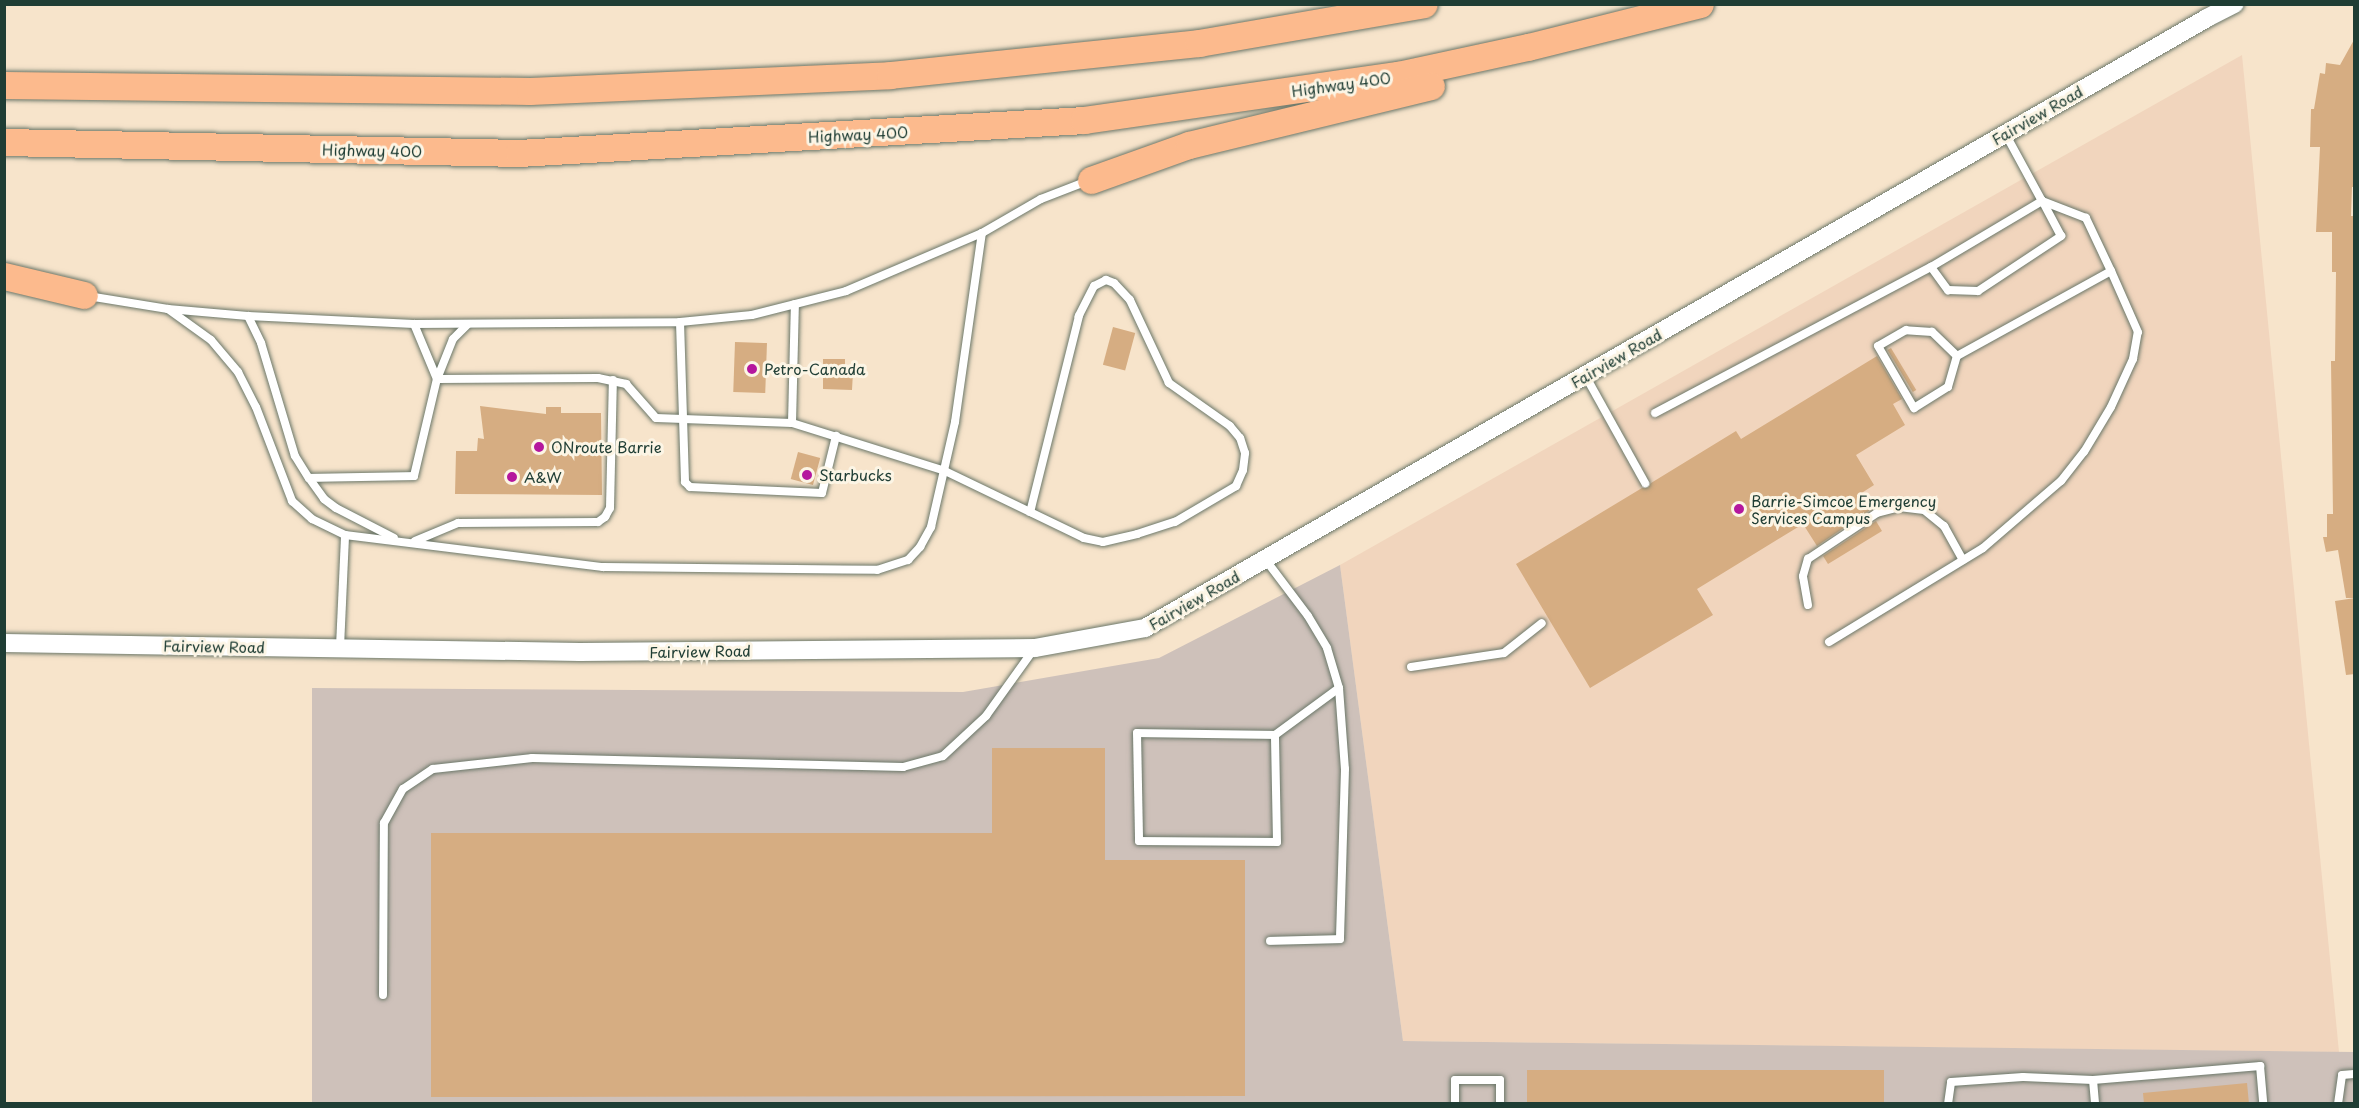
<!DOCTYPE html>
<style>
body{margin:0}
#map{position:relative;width:2359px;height:1108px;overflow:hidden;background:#f7e4cb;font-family:"Playpen Sans",sans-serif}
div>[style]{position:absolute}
.built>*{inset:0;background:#f1d5bd}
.industrial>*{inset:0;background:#cec1ba}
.building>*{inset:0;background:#d6ad82;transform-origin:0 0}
.roads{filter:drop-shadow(0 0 2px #6b7769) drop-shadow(0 0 2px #6b7769)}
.service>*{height:8px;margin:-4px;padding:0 4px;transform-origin:4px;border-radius:4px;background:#fff}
.tertiary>*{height:18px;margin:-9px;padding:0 9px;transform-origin:9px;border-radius:9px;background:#fff}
.motorway>*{height:27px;margin:-13.5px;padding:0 13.5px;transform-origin:13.5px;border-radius:13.5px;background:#fcba8d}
.dots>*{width:16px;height:16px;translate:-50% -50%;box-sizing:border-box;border:3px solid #fcf5e5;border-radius:50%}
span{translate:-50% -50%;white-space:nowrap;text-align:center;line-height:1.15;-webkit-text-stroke:6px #fcf5e5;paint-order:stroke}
.street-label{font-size:15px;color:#1f3d34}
.poi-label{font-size:15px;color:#1f3d34}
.left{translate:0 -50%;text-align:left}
.frame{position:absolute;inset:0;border:6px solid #1f3d34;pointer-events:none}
</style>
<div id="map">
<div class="built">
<i style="clip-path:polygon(2242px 55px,2339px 1052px,1403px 1041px,1340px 565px)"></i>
</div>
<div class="industrial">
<i style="clip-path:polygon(1340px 565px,1403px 1041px,2354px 1052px,2354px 1104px,312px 1104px,312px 688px,963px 692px,1159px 658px)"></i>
</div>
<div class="building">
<i style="clip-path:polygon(2355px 38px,2355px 187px,2352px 187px,2351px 216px,2355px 216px,2355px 598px,2346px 598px,2338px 550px,2326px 552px,2323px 537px,2327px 537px,2327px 514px,2333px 514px,2331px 361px,2335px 361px,2336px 272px,2332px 272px,2332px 232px,2316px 232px,2320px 147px,2310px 147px,2311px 109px,2314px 109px,2320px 73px,2325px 74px,2326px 63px,2340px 65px)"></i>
<i style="left:1113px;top:327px;width:23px;height:39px;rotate:15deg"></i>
<i style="left:735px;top:342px;width:32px;height:50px;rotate:2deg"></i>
<i style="left:1891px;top:348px;width:49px;height:4px;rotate:59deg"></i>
<i style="clip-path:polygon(1877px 356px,1902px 399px,1893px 404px,1905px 425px,1856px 455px,1874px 485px,1860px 494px,1870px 510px,1817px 546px,1803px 524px,1697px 589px,1713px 615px,1590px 688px,1516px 564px,1642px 488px,1648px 488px,1651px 483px,1736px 431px,1741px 439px)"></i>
<i style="clip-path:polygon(823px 359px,845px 359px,845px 372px,853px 372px,852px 390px,823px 389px)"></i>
<i style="clip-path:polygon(480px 406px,546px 414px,546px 407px,561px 407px,561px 413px,601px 413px,602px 495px,455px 494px,456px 451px,477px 451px,478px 438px,484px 439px)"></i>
<i style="left:798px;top:452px;width:23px;height:28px;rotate:15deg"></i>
<i style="clip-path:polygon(1876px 521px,1882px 531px,1828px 564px,1823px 556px)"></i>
<i style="clip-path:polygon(2355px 598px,2355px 674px,2346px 675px,2335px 601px)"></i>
<i style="clip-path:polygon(992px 748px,1105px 748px,1105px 860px,1245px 860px,1245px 1096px,431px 1097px,431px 833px,992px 833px)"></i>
<i style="left:1884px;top:1070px;width:34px;height:357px;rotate:90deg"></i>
<i style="clip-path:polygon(2247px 1083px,2249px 1104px,2144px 1104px,2143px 1093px)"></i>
</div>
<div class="roads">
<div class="service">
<i style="left:88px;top:296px;width:81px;rotate:9.2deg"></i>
<i style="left:168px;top:309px;width:80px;rotate:5deg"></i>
<i style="left:248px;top:316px;width:166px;rotate:2.8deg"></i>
<i style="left:414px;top:324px;width:266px;rotate:-0.4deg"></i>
<i style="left:680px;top:322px;width:72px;rotate:-5.6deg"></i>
<i style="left:752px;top:315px;width:97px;rotate:-14.3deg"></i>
<i style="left:846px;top:291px;width:148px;rotate:-23.1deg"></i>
<i style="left:982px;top:233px;width:68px;rotate:-30deg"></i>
<i style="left:1041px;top:199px;width:47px;rotate:-21.1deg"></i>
<i style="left:168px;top:309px;width:53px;rotate:35.8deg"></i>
<i style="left:211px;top:340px;width:42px;rotate:49.8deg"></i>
<i style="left:238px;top:372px;width:39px;rotate:63deg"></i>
<i style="left:256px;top:407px;width:101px;rotate:69deg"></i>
<i style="left:292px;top:501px;width:27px;rotate:42deg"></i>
<i style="left:312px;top:519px;width:37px;rotate:26deg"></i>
<i style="left:345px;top:535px;width:260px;rotate:7.1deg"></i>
<i style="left:603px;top:567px;width:274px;rotate:0.6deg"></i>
<i style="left:877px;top:570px;width:33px;rotate:-18deg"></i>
<i style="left:908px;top:560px;width:18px;rotate:-47deg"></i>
<i style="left:920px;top:547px;width:23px;rotate:-61deg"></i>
<i style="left:931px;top:527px;width:108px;rotate:-77.1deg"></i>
<i style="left:955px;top:422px;width:191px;rotate:-81.9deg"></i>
<i style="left:248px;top:316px;width:30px;rotate:64deg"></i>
<i style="left:261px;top:343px;width:118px;rotate:73.3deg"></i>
<i style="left:295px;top:456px;width:26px;rotate:58deg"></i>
<i style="left:309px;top:478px;width:26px;rotate:54deg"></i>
<i style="left:324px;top:499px;width:15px;rotate:37deg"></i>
<i style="left:336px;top:508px;width:65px;rotate:27.3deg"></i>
<i style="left:680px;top:322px;width:160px;rotate:88.2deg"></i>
<i style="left:685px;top:482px;width:7px;rotate:45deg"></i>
<i style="left:690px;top:487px;width:132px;rotate:2.6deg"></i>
<i style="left:822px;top:493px;width:59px;rotate:-76.2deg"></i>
<i style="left:414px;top:324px;width:60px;rotate:67.3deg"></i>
<i style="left:1957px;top:356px;width:35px;rotate:-136deg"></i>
<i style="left:1932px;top:332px;width:26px;rotate:-176deg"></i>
<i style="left:1906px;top:330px;width:32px;rotate:150deg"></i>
<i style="left:1878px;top:346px;width:72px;rotate:59.9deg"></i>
<i style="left:1914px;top:408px;width:40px;rotate:-32deg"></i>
<i style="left:1948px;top:387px;width:32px;rotate:-74deg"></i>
<i style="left:1957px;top:356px;width:176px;rotate:-28.9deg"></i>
<i style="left:2111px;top:271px;width:59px;rotate:-115.3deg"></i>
<i style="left:2086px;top:218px;width:47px;rotate:-158.9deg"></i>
<i style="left:2042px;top:201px;width:129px;rotate:149.3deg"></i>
<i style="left:1931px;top:267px;width:29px;rotate:54deg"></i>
<i style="left:1948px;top:290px;width:30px;rotate:2deg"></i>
<i style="left:1978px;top:291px;width:100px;rotate:-33.5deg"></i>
<i style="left:2061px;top:236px;width:40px;rotate:-118deg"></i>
<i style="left:2042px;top:201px;width:75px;rotate:-118.6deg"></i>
<i style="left:1585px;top:375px;width:124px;rotate:60.9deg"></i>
<i style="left:437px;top:379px;width:43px;rotate:-68.2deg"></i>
<i style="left:453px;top:339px;width:21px;rotate:-45deg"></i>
<i style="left:1655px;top:413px;width:312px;rotate:-27.9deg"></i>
<i style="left:792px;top:423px;width:119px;rotate:-88.6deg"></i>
<i style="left:309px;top:478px;width:105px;rotate:-1.1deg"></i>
<i style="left:414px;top:476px;width:100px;rotate:-76.7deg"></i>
<i style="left:437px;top:379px;width:161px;rotate:-0.4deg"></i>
<i style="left:598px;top:378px;width:29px;rotate:12deg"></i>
<i style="left:626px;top:384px;width:45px;rotate:48.6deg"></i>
<i style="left:656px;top:418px;width:136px;rotate:2.1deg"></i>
<i style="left:792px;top:423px;width:160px;rotate:17.4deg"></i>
<i style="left:945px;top:471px;width:154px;rotate:25.7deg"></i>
<i style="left:1084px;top:538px;width:19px;rotate:12deg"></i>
<i style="left:1103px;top:542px;width:35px;rotate:-13deg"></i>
<i style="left:1137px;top:534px;width:40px;rotate:-18deg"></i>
<i style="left:1175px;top:522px;width:71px;rotate:-30.5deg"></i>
<i style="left:1236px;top:486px;width:17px;rotate:-66deg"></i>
<i style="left:1243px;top:470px;width:17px;rotate:-83deg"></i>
<i style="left:1245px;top:453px;width:16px;rotate:-108deg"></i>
<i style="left:1240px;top:438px;width:16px;rotate:-130deg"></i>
<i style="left:1230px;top:426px;width:75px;rotate:-144.8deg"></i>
<i style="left:1169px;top:383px;width:92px;rotate:-115.2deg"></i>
<i style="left:1130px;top:300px;width:23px;rotate:-133deg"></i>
<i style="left:1114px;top:283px;width:9px;rotate:-159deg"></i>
<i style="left:1106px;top:280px;width:13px;rotate:153deg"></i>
<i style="left:1094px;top:286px;width:34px;rotate:117deg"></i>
<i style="left:1079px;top:316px;width:202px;rotate:104deg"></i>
<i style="left:415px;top:541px;width:47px;rotate:-22.7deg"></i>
<i style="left:458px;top:523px;width:140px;rotate:-0.4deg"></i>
<i style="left:598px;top:522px;width:9px;rotate:-36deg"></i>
<i style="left:605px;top:517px;width:10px;rotate:-61deg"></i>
<i style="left:610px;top:508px;width:128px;rotate:-88.7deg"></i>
<i style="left:1265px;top:559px;width:71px;rotate:53deg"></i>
<i style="left:1308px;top:616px;width:37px;rotate:59deg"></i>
<i style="left:1327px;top:648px;width:42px;rotate:73.3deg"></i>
<i style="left:1339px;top:688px;width:81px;rotate:85.8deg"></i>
<i style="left:1345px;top:769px;width:170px;rotate:91.7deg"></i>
<i style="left:1340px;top:939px;width:70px;rotate:178.4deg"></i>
<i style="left:1808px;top:605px;width:29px;rotate:-100deg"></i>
<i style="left:1803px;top:576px;width:18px;rotate:-74deg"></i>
<i style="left:1808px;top:559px;width:83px;rotate:-33.7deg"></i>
<i style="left:1877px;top:513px;width:23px;rotate:-15deg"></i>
<i style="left:1899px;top:507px;width:25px;rotate:7deg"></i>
<i style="left:1924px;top:510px;width:26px;rotate:39deg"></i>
<i style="left:1944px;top:526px;width:39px;rotate:61deg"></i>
<i style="left:1829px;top:642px;width:180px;rotate:-31.4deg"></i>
<i style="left:1983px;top:548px;width:103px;rotate:-40.7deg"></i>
<i style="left:2061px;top:481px;width:37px;rotate:-52deg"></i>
<i style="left:2084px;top:452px;width:52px;rotate:-59deg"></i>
<i style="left:2111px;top:407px;width:53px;rotate:-65.4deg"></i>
<i style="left:2133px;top:359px;width:27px;rotate:-80deg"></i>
<i style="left:2138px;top:332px;width:67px;rotate:-113.9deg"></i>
<i style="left:340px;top:647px;width:112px;rotate:-87.4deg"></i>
<i style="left:1411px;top:667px;width:94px;rotate:-8.6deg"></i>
<i style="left:1504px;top:653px;width:48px;rotate:-38.3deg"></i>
<i style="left:1275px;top:735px;width:138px;rotate:-179.2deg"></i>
<i style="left:1137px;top:733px;width:108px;rotate:88.9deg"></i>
<i style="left:1139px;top:841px;width:138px;rotate:0.4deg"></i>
<i style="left:1277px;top:842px;width:107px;rotate:-91.1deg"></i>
<i style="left:1275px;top:735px;width:79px;rotate:-36.3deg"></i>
<i style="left:383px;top:995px;width:172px;rotate:-89.7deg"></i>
<i style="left:384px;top:823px;width:39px;rotate:-61deg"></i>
<i style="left:403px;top:789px;width:36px;rotate:-34deg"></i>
<i style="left:433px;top:769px;width:100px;rotate:-6.3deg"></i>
<i style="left:532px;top:758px;width:371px;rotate:1.4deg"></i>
<i style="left:903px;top:767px;width:41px;rotate:-15.4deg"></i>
<i style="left:943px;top:756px;width:59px;rotate:-42.9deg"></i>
<i style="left:986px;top:716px;width:82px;rotate:-54.4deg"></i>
<i style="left:2093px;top:1080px;width:24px;rotate:85deg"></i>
<i style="left:1455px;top:1104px;width:24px;rotate:-90deg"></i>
<i style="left:1455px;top:1080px;width:45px"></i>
<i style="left:1500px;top:1080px;width:24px;rotate:90deg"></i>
<i style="left:1948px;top:1104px;width:22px;rotate:-82deg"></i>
<i style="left:1951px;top:1082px;width:72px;rotate:-4deg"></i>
<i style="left:2023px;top:1077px;width:70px;rotate:2.5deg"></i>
<i style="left:2093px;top:1080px;width:168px;rotate:-4.8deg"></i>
<i style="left:2260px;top:1066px;width:38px;rotate:85deg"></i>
<i style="left:2338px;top:1104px;width:29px;rotate:-82deg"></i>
<i style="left:2342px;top:1075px;width:12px;rotate:-5deg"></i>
</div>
<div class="tertiary">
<i style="left:4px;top:643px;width:576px;rotate:0.9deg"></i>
<i style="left:580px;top:652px;width:455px;rotate:-0.5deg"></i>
<i style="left:1035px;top:648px;width:112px;rotate:-10.3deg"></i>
<i style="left:1145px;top:628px;width:1225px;rotate:-29.87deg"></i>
<i style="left:2207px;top:18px;width:31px;rotate:-27deg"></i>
</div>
<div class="motorway">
<i style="left:4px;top:85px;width:526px;rotate:0.65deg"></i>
<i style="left:530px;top:91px;width:360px;rotate:-2.5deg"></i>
<i style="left:890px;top:75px;width:311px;rotate:-5.9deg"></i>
<i style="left:1199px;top:43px;width:228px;rotate:-9.8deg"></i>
<i style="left:4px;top:142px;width:515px;rotate:1.22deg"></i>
<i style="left:519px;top:153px;width:566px;rotate:-3.34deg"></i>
<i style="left:1084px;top:120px;width:317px;rotate:-8.2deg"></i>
<i style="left:1398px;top:75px;width:133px;rotate:-12.2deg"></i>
<i style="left:1528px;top:47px;width:177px;rotate:-14deg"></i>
<i style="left:1091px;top:180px;width:104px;rotate:-19.7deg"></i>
<i style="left:1189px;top:145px;width:249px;rotate:-13.7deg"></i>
<i style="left:4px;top:276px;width:82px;rotate:13.4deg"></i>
</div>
</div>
<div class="dots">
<i style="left:752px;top:369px;background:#b5179e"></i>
<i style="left:539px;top:447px;background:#b5179e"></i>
<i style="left:807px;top:475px;background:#b5179e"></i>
<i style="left:512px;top:477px;background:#b5179e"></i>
<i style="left:1739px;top:509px;background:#b5179e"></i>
</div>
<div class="street-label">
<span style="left:1341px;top:84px;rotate:-8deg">Highway 400</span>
<span style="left:2037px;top:115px;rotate:-30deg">Fairview Road</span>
<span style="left:858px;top:134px;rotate:-3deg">Highway 400</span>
<span style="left:372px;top:150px;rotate:1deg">Highway 400</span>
<span style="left:1616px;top:358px;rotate:-30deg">Fairview Road</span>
<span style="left:1194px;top:600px;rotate:-30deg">Fairview Road</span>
<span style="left:214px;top:646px;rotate:1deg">Fairview Road</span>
<span style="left:700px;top:651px;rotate:-1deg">Fairview Road</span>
</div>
<div class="poi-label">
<span class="left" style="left:764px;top:369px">Petro-Canada</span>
<span class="left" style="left:551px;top:447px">ONroute Barrie</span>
<span class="left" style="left:819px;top:475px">Starbucks</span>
<span class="left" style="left:524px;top:477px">A&amp;W</span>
<span class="left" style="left:1751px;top:509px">Barrie-Simcoe Emergency<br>Services Campus</span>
</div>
<div class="frame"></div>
</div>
